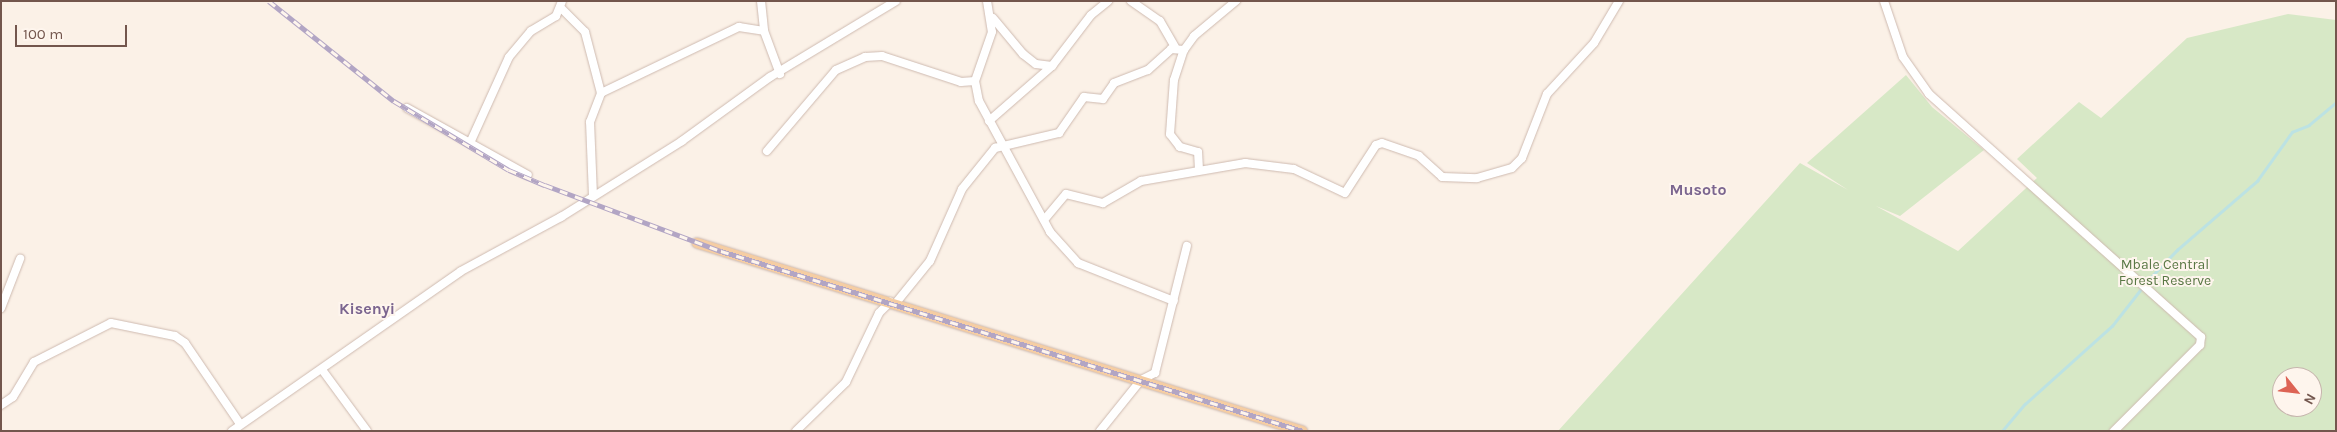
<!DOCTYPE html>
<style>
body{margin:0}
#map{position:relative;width:2337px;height:432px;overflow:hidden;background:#fbf1e7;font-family:Karla,sans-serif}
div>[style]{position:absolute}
.green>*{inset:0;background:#d7e8c6}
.stream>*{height:2.5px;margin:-1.25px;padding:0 1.25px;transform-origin:1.25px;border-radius:1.25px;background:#bce2e3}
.roads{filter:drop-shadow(0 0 1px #cebab0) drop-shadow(0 0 1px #cebab0)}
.minor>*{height:8px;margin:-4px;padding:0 4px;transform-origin:4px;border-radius:4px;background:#fff}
.major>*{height:10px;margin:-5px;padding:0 5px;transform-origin:5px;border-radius:5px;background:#f5cda3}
.rail>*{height:4.5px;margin-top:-2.25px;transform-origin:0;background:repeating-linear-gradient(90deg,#fef5ed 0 8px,#b2a5c4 0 16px);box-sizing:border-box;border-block:1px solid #b2a5c4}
span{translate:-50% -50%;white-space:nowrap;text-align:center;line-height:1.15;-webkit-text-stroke:4px #fef5ed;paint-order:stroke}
.park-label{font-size:14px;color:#5a7845}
.quarter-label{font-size:16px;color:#7b658f;font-weight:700}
.frame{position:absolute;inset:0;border:2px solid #73564d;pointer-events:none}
.north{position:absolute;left:2272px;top:367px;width:50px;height:50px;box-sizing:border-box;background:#fef5ed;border:1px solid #c6b5ad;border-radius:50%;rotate:119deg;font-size:14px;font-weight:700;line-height:20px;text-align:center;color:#73564d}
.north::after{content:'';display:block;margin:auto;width:18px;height:22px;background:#dd6354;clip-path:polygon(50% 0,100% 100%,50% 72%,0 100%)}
.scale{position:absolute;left:15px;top:25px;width:112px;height:22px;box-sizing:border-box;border:2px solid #73564d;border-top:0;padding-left:6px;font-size:15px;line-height:18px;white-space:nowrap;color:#73564d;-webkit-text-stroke:4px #fef5ed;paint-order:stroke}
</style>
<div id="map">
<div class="green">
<i style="clip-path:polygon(evenodd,2288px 14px,2336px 20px,2336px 431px,1558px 431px,1800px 163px,1848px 190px,1807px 163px,1906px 75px,1932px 107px,1984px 150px,1900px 216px,1876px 206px,1958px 251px,2037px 178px,2017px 159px,2079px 102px,2101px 118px,2187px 38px,2288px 14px,2282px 377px,2312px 377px,2312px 407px,2282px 407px,2282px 377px)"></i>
</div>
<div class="stream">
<i style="left:2148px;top:280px;width:42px;rotate:-46deg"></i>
<i style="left:2177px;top:250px;width:106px;rotate:-40.8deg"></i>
<i style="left:2257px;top:181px;width:60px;rotate:-54.5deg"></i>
<i style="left:2292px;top:132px;width:18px;rotate:-22deg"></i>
<i style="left:2309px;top:125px;width:35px;rotate:-40deg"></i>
<i style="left:2002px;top:431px;width:35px;rotate:-50deg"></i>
<i style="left:2025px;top:404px;width:117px;rotate:-41.9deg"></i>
<i style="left:2112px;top:326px;width:47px;rotate:-51.9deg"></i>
</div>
<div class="roads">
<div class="minor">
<i style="left:761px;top:1px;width:30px;rotate:84deg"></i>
<i style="left:764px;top:31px;width:46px;rotate:69.6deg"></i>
<i style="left:987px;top:1px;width:31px;rotate:81deg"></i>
<i style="left:992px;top:32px;width:52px;rotate:109.1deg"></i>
<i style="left:975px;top:81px;width:20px;rotate:79deg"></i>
<i style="left:979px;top:101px;width:149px;rotate:61.5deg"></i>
<i style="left:1050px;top:232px;width:42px;rotate:47.9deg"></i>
<i style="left:1078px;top:263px;width:103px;rotate:21.6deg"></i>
<i style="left:1131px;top:1px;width:35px;rotate:35deg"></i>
<i style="left:1160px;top:21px;width:30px;rotate:60deg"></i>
<i style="left:1884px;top:1px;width:59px;rotate:71.3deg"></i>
<i style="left:1903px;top:57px;width:45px;rotate:54.9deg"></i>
<i style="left:1929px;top:94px;width:365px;rotate:41.8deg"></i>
<i style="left:2201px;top:337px;width:8px;rotate:97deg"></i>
<i style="left:2200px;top:345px;width:122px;rotate:135deg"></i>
<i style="left:561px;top:8px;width:34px;rotate:45deg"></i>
<i style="left:585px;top:32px;width:63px;rotate:75.3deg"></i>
<i style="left:993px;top:18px;width:47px;rotate:50.2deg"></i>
<i style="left:1023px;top:54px;width:16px;rotate:38deg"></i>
<i style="left:1036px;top:64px;width:16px;rotate:7deg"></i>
<i style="left:407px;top:108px;width:138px;rotate:29deg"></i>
<i style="left:989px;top:121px;width:84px;rotate:-41.1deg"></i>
<i style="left:1052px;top:66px;width:64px;rotate:-52.6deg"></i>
<i style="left:1091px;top:15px;width:22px;rotate:-39deg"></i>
<i style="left:470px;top:143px;width:94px;rotate:-65.6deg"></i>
<i style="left:509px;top:57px;width:34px;rotate:-50deg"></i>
<i style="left:531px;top:31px;width:29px;rotate:-31deg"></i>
<i style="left:556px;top:16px;width:16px;rotate:-68deg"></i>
<i style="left:767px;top:151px;width:106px;rotate:-49.6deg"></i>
<i style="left:836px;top:70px;width:32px;rotate:-24deg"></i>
<i style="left:865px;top:57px;width:17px;rotate:-3deg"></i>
<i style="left:882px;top:56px;width:83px;rotate:18.2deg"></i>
<i style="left:961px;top:82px;width:14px;rotate:-4deg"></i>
<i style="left:1199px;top:170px;width:18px;rotate:-93deg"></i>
<i style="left:1198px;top:152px;width:19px;rotate:-164deg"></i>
<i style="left:1180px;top:147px;width:16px;rotate:-128deg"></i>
<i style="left:1170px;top:134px;width:54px;rotate:-85.8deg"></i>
<i style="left:1174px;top:80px;width:32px;rotate:-72deg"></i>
<i style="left:1184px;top:50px;width:17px;rotate:-54deg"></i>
<i style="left:1194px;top:36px;width:55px;rotate:-39.8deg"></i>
<i style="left:593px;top:196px;width:74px;rotate:-92.3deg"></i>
<i style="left:590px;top:122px;width:31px;rotate:-69deg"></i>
<i style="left:601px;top:93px;width:153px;rotate:-25.6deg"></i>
<i style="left:739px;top:27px;width:25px;rotate:9deg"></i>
<i style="left:1044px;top:220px;width:34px;rotate:-50deg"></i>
<i style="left:1066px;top:194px;width:38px;rotate:14deg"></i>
<i style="left:1103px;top:203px;width:44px;rotate:-30.1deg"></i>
<i style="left:1141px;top:181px;width:106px;rotate:-9.8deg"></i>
<i style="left:1245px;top:163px;width:49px;rotate:7deg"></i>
<i style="left:1294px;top:169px;width:56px;rotate:25.2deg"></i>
<i style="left:1345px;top:193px;width:57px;rotate:-57.1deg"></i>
<i style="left:1376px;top:145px;width:6px;rotate:-18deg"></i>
<i style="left:1382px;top:143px;width:39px;rotate:19deg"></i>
<i style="left:1419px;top:156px;width:31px;rotate:42deg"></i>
<i style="left:1442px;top:177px;width:35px;rotate:2deg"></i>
<i style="left:1477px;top:178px;width:36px;rotate:-16deg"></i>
<i style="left:1512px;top:168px;width:14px;rotate:-45deg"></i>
<i style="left:1522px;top:158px;width:69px;rotate:-68.7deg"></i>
<i style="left:1547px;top:94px;width:69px;rotate:-47.3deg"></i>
<i style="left:1594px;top:43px;width:49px;rotate:-59.2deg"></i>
<i style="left:895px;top:304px;width:55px;rotate:-50.9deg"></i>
<i style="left:930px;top:261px;width:79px;rotate:-66deg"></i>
<i style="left:962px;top:189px;width:53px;rotate:-51.2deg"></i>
<i style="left:995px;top:148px;width:66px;rotate:-13.2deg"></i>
<i style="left:1059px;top:133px;width:44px;rotate:-55.2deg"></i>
<i style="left:1084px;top:97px;width:19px;rotate:6deg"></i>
<i style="left:1103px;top:99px;width:19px;rotate:-55deg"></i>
<i style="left:1114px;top:83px;width:36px;rotate:-21deg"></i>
<i style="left:1148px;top:70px;width:31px;rotate:-42deg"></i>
<i style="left:1171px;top:49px;width:13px;rotate:4deg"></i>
<i style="left:1px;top:308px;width:53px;rotate:-68.8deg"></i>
<i style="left:323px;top:371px;width:74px;rotate:53.7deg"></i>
<i style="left:1px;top:405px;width:14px;rotate:-34deg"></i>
<i style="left:13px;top:397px;width:41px;rotate:-59deg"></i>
<i style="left:34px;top:362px;width:86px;rotate:-26.9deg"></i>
<i style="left:111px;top:323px;width:65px;rotate:11.5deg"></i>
<i style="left:175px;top:336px;width:12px;rotate:35deg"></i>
<i style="left:185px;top:343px;width:98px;rotate:55.8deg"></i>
<i style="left:232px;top:431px;width:279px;rotate:-34.9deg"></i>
<i style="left:461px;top:271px;width:114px;rotate:-28.4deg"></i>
<i style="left:561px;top:217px;width:143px;rotate:-32.1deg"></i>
<i style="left:682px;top:141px;width:109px;rotate:-36deg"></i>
<i style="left:770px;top:77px;width:147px;rotate:-31.1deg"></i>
<i style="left:796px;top:431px;width:70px;rotate:-44.4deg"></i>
<i style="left:846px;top:382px;width:76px;rotate:-64.4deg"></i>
<i style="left:879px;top:313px;width:16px;rotate:-45deg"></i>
<i style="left:1100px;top:431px;width:65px;rotate:-51.2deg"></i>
<i style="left:1141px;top:380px;width:16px;rotate:-27deg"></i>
<i style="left:1155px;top:373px;width:131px;rotate:-75.9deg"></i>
</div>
<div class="major">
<i style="left:697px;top:243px;width:634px;rotate:17.26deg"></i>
</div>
</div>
<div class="rail">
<i style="left:269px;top:1px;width:160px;rotate:38.7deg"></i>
<i style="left:394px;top:101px;width:134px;rotate:31deg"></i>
<i style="left:509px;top:170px;width:39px;rotate:23deg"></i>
<i style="left:545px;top:185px;width:188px;rotate:20.6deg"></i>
<i style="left:721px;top:251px;width:609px;rotate:17.19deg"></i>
</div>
<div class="park-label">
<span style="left:2165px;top:273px">Mbale Central<br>Forest Reserve</span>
</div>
<div class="quarter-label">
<span style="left:1698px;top:190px">Musoto</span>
<span style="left:367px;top:309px">Kisenyi</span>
</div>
<div class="frame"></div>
<div class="north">N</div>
<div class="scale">100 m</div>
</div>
